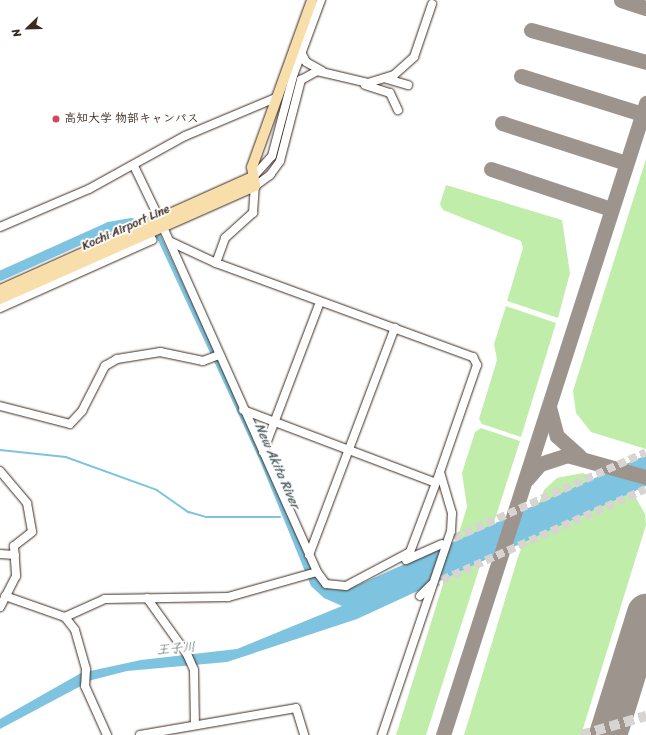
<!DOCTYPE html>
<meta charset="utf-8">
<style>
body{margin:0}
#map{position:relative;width:646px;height:735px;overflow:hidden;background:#fff;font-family:Sriracha,"Klee One",sans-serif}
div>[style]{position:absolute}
.green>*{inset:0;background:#c0edaa}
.water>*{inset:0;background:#7ec3df}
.stream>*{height:1.5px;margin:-0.75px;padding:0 0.75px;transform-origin:0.75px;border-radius:0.75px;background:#7ec3df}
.river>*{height:10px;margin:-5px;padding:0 5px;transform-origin:5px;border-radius:5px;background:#7ec3df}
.taxiway>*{height:15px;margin:-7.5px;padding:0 7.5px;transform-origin:7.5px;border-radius:7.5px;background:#9d948e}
.runway>*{height:38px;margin:-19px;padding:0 19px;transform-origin:19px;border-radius:19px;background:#9d948e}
.minor-tunnel>*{height:8px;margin-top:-4px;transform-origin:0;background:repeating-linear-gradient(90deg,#d8d4d2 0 8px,transparent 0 12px)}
.major-tunnel>*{height:10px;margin-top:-5px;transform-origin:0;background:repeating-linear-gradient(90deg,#d8d4d2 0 10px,transparent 0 15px)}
.roads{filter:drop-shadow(0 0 1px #3b2a1e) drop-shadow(0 0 1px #3b2a1e)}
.minor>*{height:8px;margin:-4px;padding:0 4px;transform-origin:4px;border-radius:4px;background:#fff}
.major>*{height:10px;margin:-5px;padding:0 5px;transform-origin:5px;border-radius:5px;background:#f8deab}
.dots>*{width:11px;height:11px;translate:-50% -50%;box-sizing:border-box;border:2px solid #fff;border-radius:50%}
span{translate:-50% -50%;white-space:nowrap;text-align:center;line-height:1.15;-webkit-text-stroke:4px #fff;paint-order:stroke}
.poi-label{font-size:12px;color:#3b2a1e;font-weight:700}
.left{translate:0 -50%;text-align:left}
.street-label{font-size:12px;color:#3b2a1e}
.water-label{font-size:13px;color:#526062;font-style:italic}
.north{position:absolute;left:8px;top:8px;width:40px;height:40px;-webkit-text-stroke:3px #fff;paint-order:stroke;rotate:247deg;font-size:11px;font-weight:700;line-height:16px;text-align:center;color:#3b2a1e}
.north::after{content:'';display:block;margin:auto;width:14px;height:18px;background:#3b2a1e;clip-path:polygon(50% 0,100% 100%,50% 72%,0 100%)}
</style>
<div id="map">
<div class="green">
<i style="clip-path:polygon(646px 159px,646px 449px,591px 432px,576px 413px,573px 391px)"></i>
<i style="clip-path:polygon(446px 185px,562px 220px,570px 273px,558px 318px,507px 301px,523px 248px,521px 241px,443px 210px,440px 204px)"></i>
<i style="clip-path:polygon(506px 306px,556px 323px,521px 437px,482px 424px,479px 419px,497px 360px,494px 344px)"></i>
<i style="clip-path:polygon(481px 428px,520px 441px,426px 735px,396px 735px,467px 507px,462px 473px,475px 432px)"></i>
<i style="clip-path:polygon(583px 473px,636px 498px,645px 514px,646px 525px,581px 735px,464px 735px,518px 557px,544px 490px,557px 478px)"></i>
</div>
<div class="water">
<i style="clip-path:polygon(160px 234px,323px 585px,329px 589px,347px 590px,646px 455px,646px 486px,357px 619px,227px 662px,127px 671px,92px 680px,0 729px,0 719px,81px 673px,141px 660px,237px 649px,342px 606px,324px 598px,311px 586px,260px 461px,156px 236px)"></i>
</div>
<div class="stream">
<i style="left:0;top:450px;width:66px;rotate:6.1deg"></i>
<i style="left:66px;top:457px;width:97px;rotate:19.9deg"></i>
<i style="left:157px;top:490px;width:39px;rotate:35deg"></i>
<i style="left:189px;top:512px;width:18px;rotate:16deg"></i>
<i style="left:206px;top:517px;width:74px"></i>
</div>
<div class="river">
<i style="left:0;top:276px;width:120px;rotate:-24.2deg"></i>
<i style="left:109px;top:227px;width:23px;rotate:-10deg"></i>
</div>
<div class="taxiway">
<i style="left:621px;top:0;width:26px;rotate:18deg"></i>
<i style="left:531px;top:30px;width:119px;rotate:15.5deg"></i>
<i style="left:521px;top:76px;width:127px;rotate:17.4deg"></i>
<i style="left:502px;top:123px;width:130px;rotate:17.9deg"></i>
<i style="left:491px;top:169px;width:126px;rotate:18.4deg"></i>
<i style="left:549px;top:407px;width:30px;rotate:75deg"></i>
<i style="left:557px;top:436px;width:30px;rotate:42deg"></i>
<i style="left:527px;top:479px;width:20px;rotate:-49deg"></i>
<i style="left:540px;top:464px;width:28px;rotate:-18deg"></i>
<i style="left:567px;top:455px;width:82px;rotate:15.6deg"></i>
<i style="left:443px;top:735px;width:664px;rotate:-72.19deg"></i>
</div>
<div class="runway">
<i style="left:608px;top:735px;width:128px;rotate:-72.7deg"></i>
</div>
<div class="minor-tunnel">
<i style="left:443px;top:543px;width:222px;rotate:-24.1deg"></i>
<i style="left:431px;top:585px;width:235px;rotate:-24.1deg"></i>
</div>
<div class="major-tunnel">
<i style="left:581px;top:735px;width:68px;rotate:-16.3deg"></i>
</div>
<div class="roads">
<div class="minor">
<i style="left:301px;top:52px;width:11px;rotate:63deg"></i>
<i style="left:306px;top:62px;width:18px;rotate:29deg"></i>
<i style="left:387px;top:79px;width:22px;rotate:16deg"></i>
<i style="left:365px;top:85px;width:26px;rotate:18deg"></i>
<i style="left:390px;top:93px;width:19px;rotate:65deg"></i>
<i style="left:134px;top:166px;width:58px;rotate:64.3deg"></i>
<i style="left:253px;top:177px;width:28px;rotate:-48deg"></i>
<i style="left:272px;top:156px;width:86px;rotate:-75.2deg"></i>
<i style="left:294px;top:73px;width:78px;rotate:-69.7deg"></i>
<i style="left:162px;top:225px;width:380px;rotate:65.9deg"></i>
<i style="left:317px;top:572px;width:15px;rotate:53deg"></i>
<i style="left:326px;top:584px;width:20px;rotate:6deg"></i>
<i style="left:346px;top:586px;width:72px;rotate:-28deg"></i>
<i style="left:410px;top:552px;width:85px;rotate:-69.4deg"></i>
<i style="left:0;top:227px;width:97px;rotate:-23.1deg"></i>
<i style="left:89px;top:189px;width:110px;rotate:-28.9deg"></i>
<i style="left:185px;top:136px;width:101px;rotate:-22.8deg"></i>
<i style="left:171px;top:242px;width:50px;rotate:25deg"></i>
<i style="left:216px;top:263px;width:274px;rotate:20.1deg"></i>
<i style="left:473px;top:357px;width:9px;rotate:63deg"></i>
<i style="left:477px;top:365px;width:113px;rotate:109.1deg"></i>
<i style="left:440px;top:472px;width:43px;rotate:73.7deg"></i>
<i style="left:452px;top:513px;width:18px;rotate:93deg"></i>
<i style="left:451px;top:531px;width:215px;rotate:108.7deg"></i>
<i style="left:216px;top:263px;width:27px;rotate:-70deg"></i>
<i style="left:225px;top:238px;width:38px;rotate:-42deg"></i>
<i style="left:253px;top:213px;width:27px;rotate:-86deg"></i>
<i style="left:255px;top:186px;width:19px;rotate:-36deg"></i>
<i style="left:270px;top:175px;width:17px;rotate:-54deg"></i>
<i style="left:280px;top:161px;width:84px;rotate:-75.5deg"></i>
<i style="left:301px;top:80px;width:18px;rotate:-29deg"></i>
<i style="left:317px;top:71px;width:52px;rotate:13.2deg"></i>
<i style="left:368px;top:83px;width:27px;rotate:-17deg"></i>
<i style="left:394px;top:75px;width:27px;rotate:-42deg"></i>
<i style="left:414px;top:57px;width:56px;rotate:-71.2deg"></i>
<i style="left:0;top:308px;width:167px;rotate:-24.1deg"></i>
<i style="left:152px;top:240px;width:9px;rotate:-117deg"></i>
<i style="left:0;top:406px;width:72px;rotate:14.4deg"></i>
<i style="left:70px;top:424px;width:18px;rotate:-47deg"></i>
<i style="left:82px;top:411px;width:51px;rotate:-62.9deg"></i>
<i style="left:105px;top:366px;width:14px;rotate:-30deg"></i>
<i style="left:117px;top:359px;width:44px;rotate:-9.2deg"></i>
<i style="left:160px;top:352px;width:44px;rotate:11.8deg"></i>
<i style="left:203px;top:361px;width:17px;rotate:-21deg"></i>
<i style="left:243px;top:410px;width:206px;rotate:20.7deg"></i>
<i style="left:263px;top:452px;width:160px;rotate:-69.2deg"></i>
<i style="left:0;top:471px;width:42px;rotate:49.8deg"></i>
<i style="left:27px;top:503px;width:29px;rotate:80deg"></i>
<i style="left:32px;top:532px;width:23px;rotate:142deg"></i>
<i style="left:14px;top:546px;width:30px;rotate:86deg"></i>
<i style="left:16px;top:576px;width:35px;rotate:117deg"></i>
<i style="left:0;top:554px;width:15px;rotate:4deg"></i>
<i style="left:309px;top:555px;width:243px;rotate:-69.3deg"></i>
<i style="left:406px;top:560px;width:39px;rotate:-24deg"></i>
<i style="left:5px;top:596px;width:64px;rotate:19.3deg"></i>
<i style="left:65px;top:617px;width:16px;rotate:52deg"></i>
<i style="left:75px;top:630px;width:41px;rotate:74.2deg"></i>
<i style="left:86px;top:669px;width:17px;rotate:93deg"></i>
<i style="left:85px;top:686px;width:54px;rotate:65.8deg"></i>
<i style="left:420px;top:596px;width:16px;rotate:-45deg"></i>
<i style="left:147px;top:598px;width:69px;rotate:54.5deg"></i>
<i style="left:187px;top:654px;width:17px;rotate:66deg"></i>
<i style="left:194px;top:670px;width:55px;rotate:89deg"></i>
<i style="left:65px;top:617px;width:44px;rotate:-24.2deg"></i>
<i style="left:105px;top:599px;width:123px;rotate:-0.9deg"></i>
<i style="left:228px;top:597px;width:92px;rotate:-15.7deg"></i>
<i style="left:140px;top:735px;width:158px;rotate:-9.8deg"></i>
<i style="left:296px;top:708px;width:28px;rotate:73deg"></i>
</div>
<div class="major">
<i style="left:0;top:290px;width:277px;rotate:-24.1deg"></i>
<i style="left:0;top:299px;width:279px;rotate:-23.9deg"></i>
<i style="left:255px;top:186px;width:19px;rotate:-99deg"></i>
<i style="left:252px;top:167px;width:177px;rotate:-70.2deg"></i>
</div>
</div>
<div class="dots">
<i style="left:56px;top:119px;background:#d1495b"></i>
</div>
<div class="poi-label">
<span class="left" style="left:64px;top:119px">高知大学 物部キャンパス</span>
</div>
<div class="street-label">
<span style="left:126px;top:228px;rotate:-24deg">Kochi Airport Line</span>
</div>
<div class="water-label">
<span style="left:277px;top:466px;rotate:66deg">New Akita River</span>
<span style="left:176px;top:649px;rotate:-5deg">王子川</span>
</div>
<div class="north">N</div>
</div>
